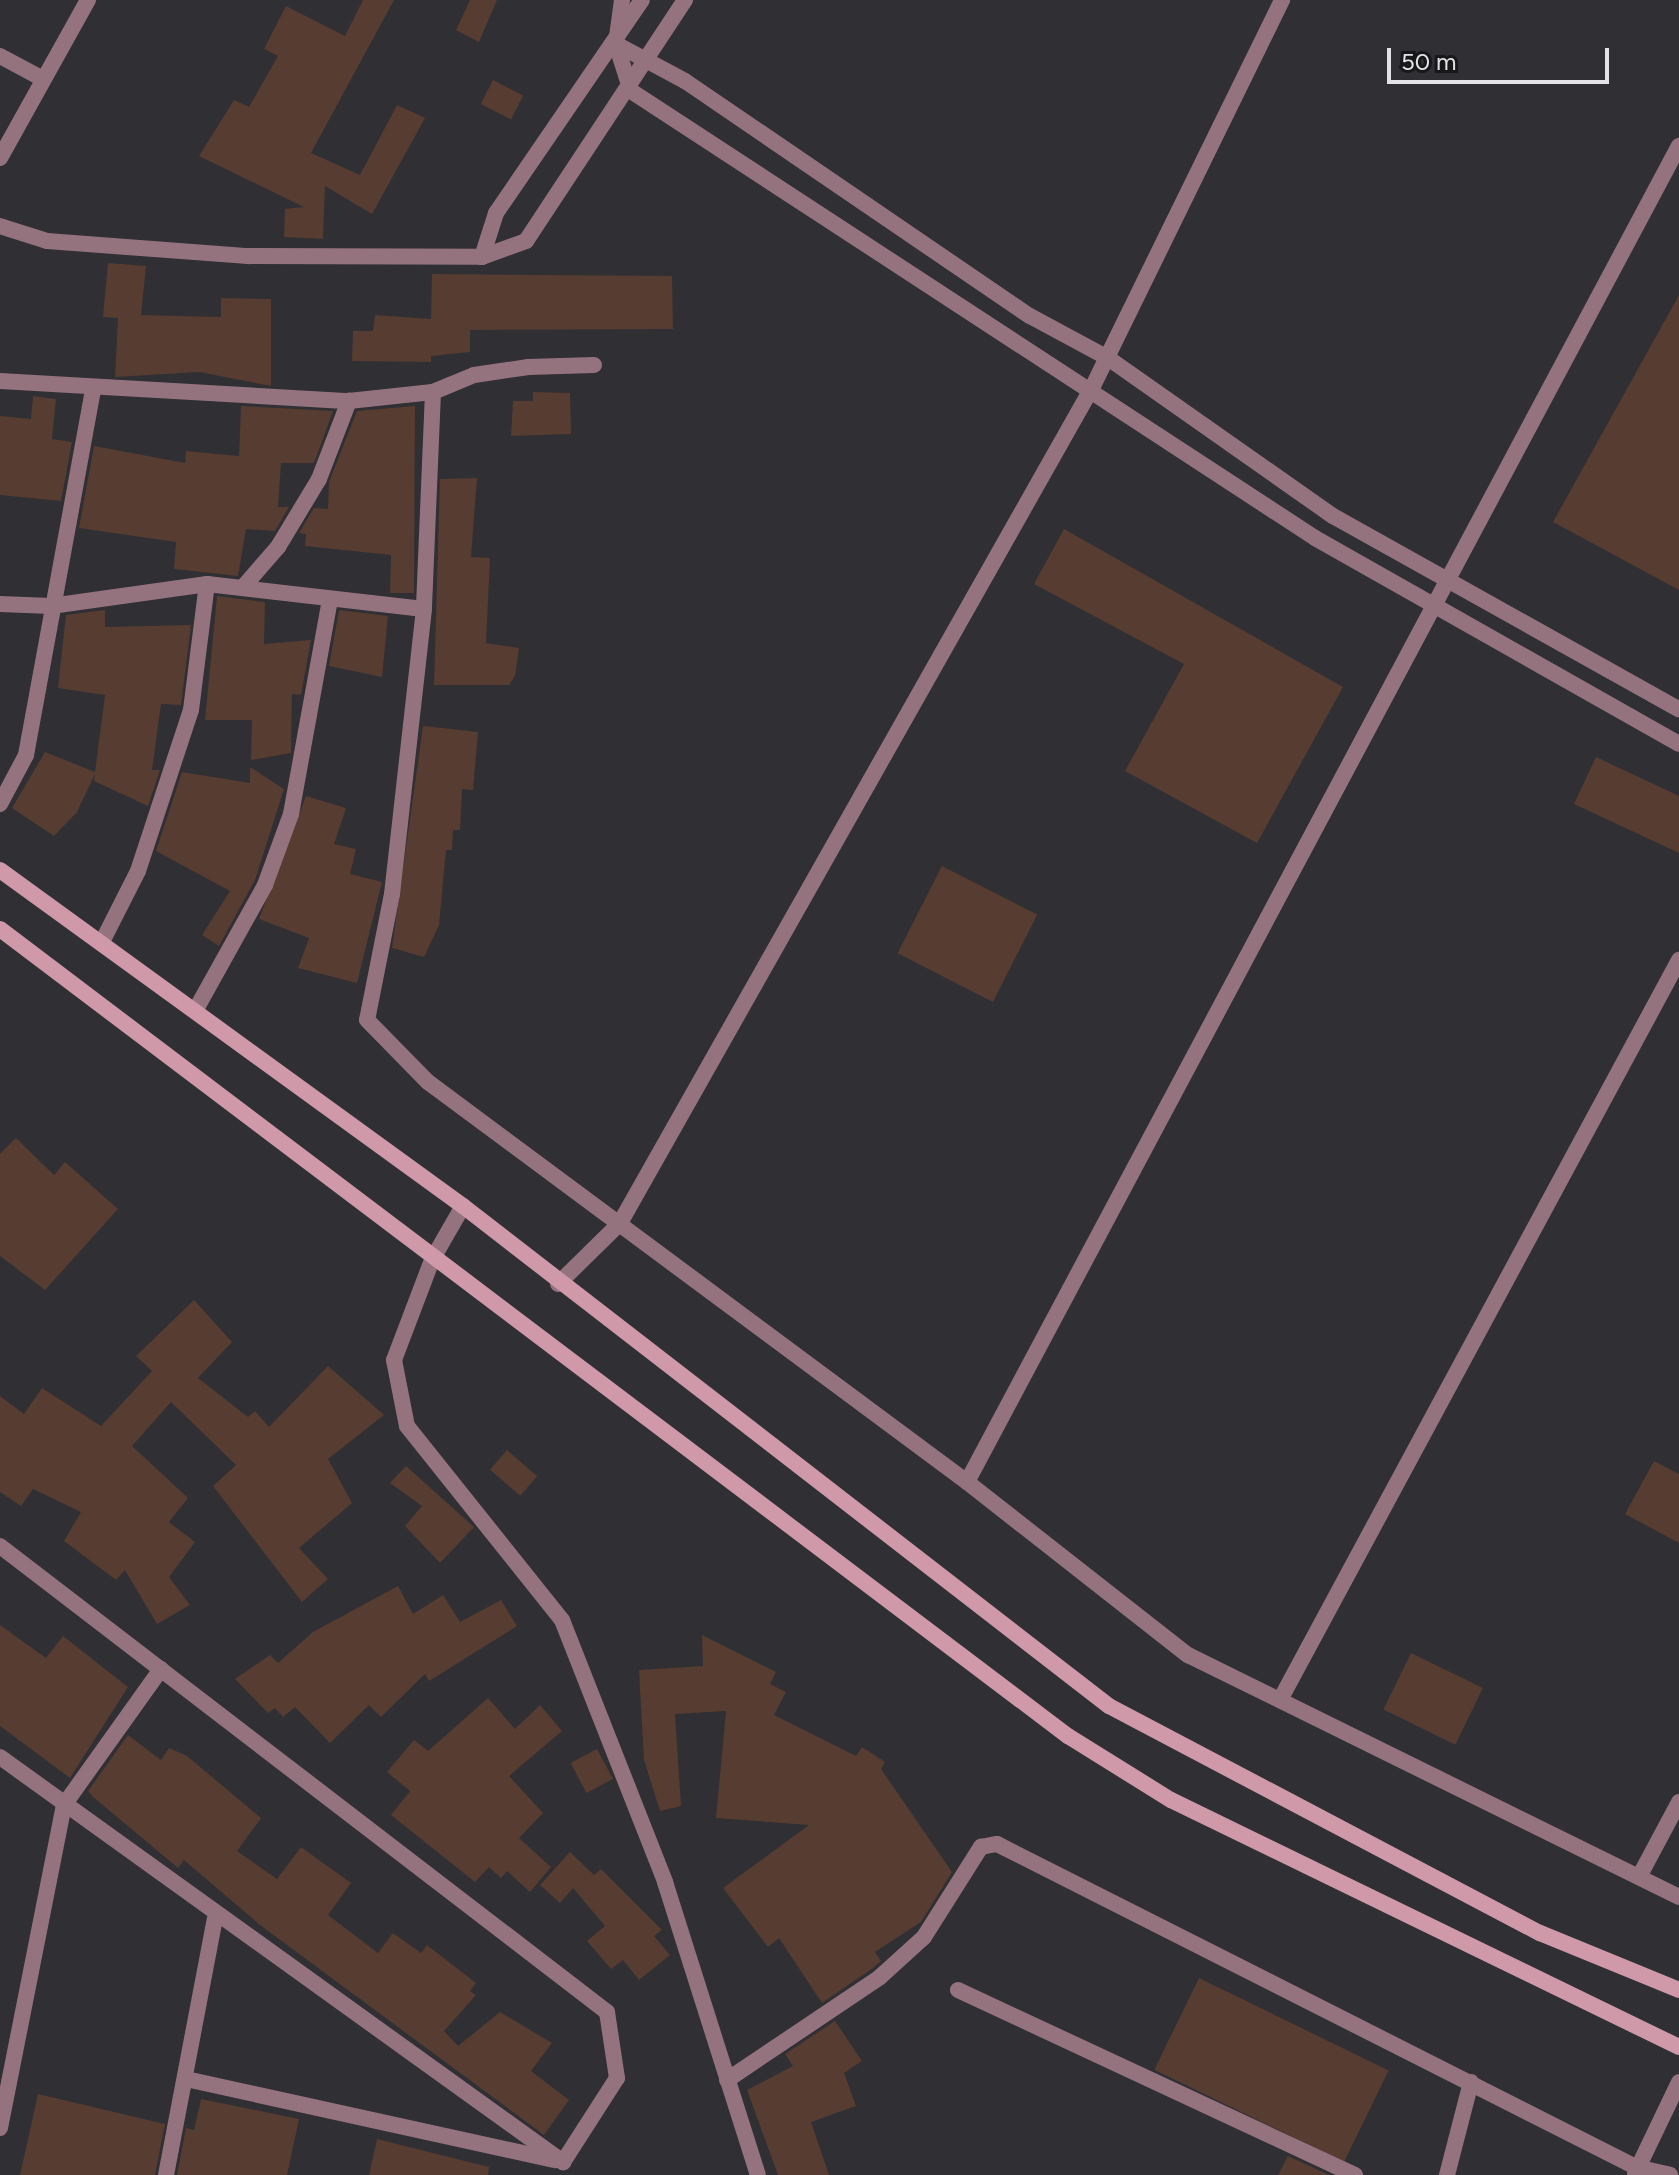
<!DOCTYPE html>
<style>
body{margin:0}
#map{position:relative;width:1679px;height:2175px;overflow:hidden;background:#302f34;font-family:Figtree,sans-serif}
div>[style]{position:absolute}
.building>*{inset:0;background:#563c31;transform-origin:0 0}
.minor>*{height:16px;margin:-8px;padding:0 8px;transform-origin:8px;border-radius:8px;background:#95737e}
.secondary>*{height:16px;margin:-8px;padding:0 8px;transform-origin:8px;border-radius:8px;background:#cf99aa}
span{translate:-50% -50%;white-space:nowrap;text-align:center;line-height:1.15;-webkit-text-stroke:6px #18171a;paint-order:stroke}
.scale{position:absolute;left:1387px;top:48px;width:222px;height:36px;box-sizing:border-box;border:4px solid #e3e3e6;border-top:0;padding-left:10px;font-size:24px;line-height:28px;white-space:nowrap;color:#e3e3e6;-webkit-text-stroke:6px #18171a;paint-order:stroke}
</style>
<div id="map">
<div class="building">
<i style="clip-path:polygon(363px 0,394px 0,311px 153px,360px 175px,397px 105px,425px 118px,372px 214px,325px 186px,323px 239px,284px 237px,285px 209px,304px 207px,199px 156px,234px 100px,249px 107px,278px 56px,264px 49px,286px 6px,345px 36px)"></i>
<i style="clip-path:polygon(470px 0,497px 0,479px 42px,456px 30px)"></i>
<i style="left:493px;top:80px;width:34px;height:27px;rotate:27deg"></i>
<i style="clip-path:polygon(108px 263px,146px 266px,141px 315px,221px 317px,221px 298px,271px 299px,271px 386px,199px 372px,115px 377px,118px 318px,103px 317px)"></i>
<i style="clip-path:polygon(432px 274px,672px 276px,673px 329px,470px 330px,470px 352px,431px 356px,431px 362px,352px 361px,353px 331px,373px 331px,375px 315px,431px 319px)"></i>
<i style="clip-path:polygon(1679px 295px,1679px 590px,1553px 522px)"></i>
<i style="clip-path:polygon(533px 392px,570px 393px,571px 434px,511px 436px,513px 401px,533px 401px)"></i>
<i style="clip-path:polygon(33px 396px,56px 399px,52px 439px,72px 442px,61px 501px,0 495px,0 416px,31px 419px)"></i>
<i style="clip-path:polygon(241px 406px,333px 411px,314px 463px,281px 463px,278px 507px,289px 507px,275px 531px,246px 529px,238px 576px,174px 569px,176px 542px,79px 528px,94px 446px,185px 463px,186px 451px,239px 456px)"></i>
<i style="clip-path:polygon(415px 406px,414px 593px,390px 593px,391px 555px,305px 546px,306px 534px,299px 533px,314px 508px,328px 509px,329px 482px,357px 411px)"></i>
<i style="clip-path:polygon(477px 478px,471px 557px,490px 558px,486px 643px,519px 648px,515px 676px,509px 685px,434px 685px,440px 479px)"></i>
<i style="clip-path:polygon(1064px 529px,1343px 687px,1257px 843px,1125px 771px,1184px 664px,1034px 584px)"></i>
<i style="clip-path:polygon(217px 596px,265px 602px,264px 644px,311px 640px,301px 695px,292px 694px,291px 753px,251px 760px,252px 720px,205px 720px)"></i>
<i style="clip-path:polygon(105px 610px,105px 627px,191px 625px,181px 705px,161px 704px,152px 770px,160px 770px,148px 806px,94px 781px,95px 774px,77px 812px,54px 836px,12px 808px,45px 752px,95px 772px,105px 695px,58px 688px,66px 615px)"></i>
<i style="clip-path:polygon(339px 610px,388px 616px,382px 677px,329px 666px)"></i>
<i style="clip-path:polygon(423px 726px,478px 732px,473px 790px,462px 789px,460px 830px,453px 830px,452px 850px,446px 850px,439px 925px,424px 957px,392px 948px)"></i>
<i style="clip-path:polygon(1596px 757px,1679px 796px,1679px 853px,1574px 804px)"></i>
<i style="clip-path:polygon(250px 767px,284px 789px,255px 880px,219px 946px,202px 935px,230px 891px,156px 851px,182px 772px,250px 783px)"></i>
<i style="clip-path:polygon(306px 796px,346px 808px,334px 844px,356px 849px,350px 874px,382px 882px,357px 983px,298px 968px,309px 938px,259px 919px)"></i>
<i style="left:942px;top:866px;width:107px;height:98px;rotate:27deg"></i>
<i style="clip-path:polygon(16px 1138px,54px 1175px,65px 1162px,118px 1209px,45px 1290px,0 1256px,0 1154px)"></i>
<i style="clip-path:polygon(194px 1300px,232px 1342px,198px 1378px,248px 1417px,255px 1411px,269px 1427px,328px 1366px,384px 1415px,328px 1459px,352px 1503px,299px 1548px,328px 1579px,302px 1602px,213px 1486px,236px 1465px,171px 1402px,132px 1446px,188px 1498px,169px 1522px,195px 1542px,169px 1577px,190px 1605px,157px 1624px,125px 1570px,116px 1580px,64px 1541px,81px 1512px,33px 1489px,21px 1506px,0 1492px,0 1396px,24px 1414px,42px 1388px,101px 1426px,152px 1371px,136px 1356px)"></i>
<i style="left:507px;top:1450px;width:40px;height:26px;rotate:41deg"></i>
<i style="clip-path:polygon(1654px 1461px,1679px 1474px,1679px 1543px,1625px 1514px)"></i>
<i style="clip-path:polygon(406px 1466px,474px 1527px,440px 1563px,405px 1526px,422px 1506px,390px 1483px)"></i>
<i style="clip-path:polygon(398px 1586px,413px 1614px,443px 1595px,460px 1622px,501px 1600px,517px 1626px,429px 1681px,425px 1674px,381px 1717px,369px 1705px,330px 1743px,295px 1707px,283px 1717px,275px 1708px,268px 1713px,235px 1679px,270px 1655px,278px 1663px,313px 1632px)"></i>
<i style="clip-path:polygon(0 1625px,46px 1658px,63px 1636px,128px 1687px,70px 1778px,0 1726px)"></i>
<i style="clip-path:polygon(702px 1635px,776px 1672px,770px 1684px,786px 1692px,774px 1715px,856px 1756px,862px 1747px,885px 1762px,881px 1769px,952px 1872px,921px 1922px,875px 1952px,881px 1961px,873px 1968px,822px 2003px,779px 1938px,768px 1947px,723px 1888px,809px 1825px,716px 1818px,726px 1711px,675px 1714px,681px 1806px,660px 1811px,644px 1760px,639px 1670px,703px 1666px)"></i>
<i style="left:1411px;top:1653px;width:80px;height:63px;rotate:26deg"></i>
<i style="clip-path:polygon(488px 1698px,515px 1729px,540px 1705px,562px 1731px,509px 1776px,543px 1813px,519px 1838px,551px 1867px,530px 1892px,507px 1871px,501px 1878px,489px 1867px,475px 1882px,391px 1815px,410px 1791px,387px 1772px,414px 1740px,428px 1751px)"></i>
<i style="clip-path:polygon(128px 1735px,161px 1760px,169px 1748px,187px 1756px,261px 1818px,237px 1851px,277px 1879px,301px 1847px,351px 1883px,328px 1915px,378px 1953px,393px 1933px,421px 1953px,427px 1945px,476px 1983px,470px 1991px,476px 1995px,444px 2031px,458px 2046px,500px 2012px,552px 2043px,531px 2071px,569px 2100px,544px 2135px,260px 1925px,184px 1860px,178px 1868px,92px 1796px,88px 1791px)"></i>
<i style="left:597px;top:1749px;width:34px;height:30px;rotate:62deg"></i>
<i style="clip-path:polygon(570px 1852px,594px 1875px,601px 1869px,662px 1930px,654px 1936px,670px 1955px,639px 1980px,623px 1960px,611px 1969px,587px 1941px,605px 1926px,573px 1888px,560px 1903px,540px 1885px)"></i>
<i style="left:1199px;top:1978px;width:211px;height:102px;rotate:26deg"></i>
<i style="clip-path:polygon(835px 2021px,862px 2061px,844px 2073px,856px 2106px,811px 2122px,829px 2175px,778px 2175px,747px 2090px,793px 2066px,785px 2054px)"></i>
<i style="clip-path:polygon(38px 2094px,165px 2124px,155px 2175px,20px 2175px)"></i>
<i style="clip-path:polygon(201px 2099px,299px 2119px,287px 2175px,177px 2175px,186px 2128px,194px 2130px)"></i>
<i style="clip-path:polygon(377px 2139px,489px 2167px,488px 2175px,369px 2175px)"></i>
<i style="clip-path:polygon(1288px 2156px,1329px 2175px,1278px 2175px)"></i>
</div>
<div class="minor">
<i style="left:622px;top:0;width:44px;rotate:97.8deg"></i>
<i style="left:616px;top:44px;width:49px;rotate:72.3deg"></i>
<i style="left:631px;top:91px;width:817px;rotate:33.16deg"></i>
<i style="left:1315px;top:538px;width:418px;rotate:29.5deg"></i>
<i style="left:616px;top:44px;width:78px;rotate:28.2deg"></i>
<i style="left:685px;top:81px;width:417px;rotate:34.3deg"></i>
<i style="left:1030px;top:316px;width:89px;rotate:28.3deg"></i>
<i style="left:1108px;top:358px;width:275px;rotate:35.1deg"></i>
<i style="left:1333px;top:516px;width:396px;rotate:29.2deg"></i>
<i style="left:0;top:56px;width:49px;rotate:28.1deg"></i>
<i style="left:0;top:158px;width:181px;rotate:-60.9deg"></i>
<i style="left:0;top:226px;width:49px;rotate:17.7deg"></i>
<i style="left:47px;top:241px;width:202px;rotate:4.3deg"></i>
<i style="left:248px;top:256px;width:234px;rotate:0.2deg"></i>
<i style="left:482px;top:257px;width:47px;rotate:-20deg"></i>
<i style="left:526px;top:241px;width:289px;rotate:-56.6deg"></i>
<i style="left:482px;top:257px;width:46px;rotate:-72.3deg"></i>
<i style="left:496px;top:213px;width:258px;rotate:-55.6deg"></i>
<i style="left:0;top:381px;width:350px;rotate:3.3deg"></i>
<i style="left:349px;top:401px;width:84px;rotate:-6.1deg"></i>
<i style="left:433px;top:392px;width:44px;rotate:-22.5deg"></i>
<i style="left:474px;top:375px;width:55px;rotate:-8.4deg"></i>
<i style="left:528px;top:367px;width:66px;rotate:-1.7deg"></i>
<i style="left:433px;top:392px;width:217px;rotate:92.4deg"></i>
<i style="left:424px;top:609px;width:287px;rotate:96.4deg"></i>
<i style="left:392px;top:894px;width:128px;rotate:101.2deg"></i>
<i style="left:367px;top:1020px;width:87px;rotate:45.5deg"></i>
<i style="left:428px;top:1082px;width:671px;rotate:36.58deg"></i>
<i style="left:967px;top:1482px;width:281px;rotate:38.1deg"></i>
<i style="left:1188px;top:1655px;width:547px;rotate:26.24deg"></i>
<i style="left:244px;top:586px;width:52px;rotate:-48.9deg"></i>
<i style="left:278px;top:547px;width:79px;rotate:-58.9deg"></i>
<i style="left:319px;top:479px;width:84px;rotate:-69deg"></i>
<i style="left:0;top:604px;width:51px;rotate:2.2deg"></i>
<i style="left:51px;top:606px;width:158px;rotate:-8deg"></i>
<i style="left:207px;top:584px;width:218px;rotate:6.6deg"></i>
<i style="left:0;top:804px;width:55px;rotate:-62deg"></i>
<i style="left:26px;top:755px;width:371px;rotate:-79.6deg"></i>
<i style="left:102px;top:942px;width:80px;rotate:-63.1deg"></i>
<i style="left:138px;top:871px;width:169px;rotate:-71.8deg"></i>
<i style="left:191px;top:710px;width:127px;rotate:-82.8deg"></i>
<i style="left:195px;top:1011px;width:144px;rotate:-60.9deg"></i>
<i style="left:265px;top:885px;width:76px;rotate:-69.9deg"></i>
<i style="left:291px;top:814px;width:219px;rotate:-79.7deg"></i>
<i style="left:463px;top:1206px;width:62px;rotate:119.9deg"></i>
<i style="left:432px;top:1260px;width:107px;rotate:110.8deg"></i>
<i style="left:394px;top:1360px;width:67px;rotate:78.9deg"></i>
<i style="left:407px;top:1426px;width:248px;rotate:51.4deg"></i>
<i style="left:562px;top:1620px;width:282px;rotate:68.5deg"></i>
<i style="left:665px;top:1882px;width:307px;rotate:72.4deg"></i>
<i style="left:558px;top:1284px;width:87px;rotate:-44.5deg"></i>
<i style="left:620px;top:1223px;width:961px;rotate:-60.53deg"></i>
<i style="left:1093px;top:386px;width:430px;rotate:-63.9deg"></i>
<i style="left:967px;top:1482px;width:1514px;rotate:-61.95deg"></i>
<i style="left:0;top:1546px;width:765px;rotate:37.51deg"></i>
<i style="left:607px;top:2012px;width:67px;rotate:81.4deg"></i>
<i style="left:617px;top:2078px;width:100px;rotate:122.7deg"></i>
<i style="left:1280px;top:1700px;width:841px;rotate:-61.67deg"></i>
<i style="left:0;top:1757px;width:694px;rotate:35.73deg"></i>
<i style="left:1639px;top:1877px;width:85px;rotate:-61.9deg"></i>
<i style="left:958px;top:1990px;width:438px;rotate:25deg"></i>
<i style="left:186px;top:2079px;width:378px;rotate:12.4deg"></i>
<i style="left:727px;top:2080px;width:184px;rotate:-33.9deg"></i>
<i style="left:880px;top:1977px;width:59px;rotate:-42.3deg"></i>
<i style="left:924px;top:1937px;width:107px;rotate:-57.7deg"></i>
<i style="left:981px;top:1847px;width:16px;rotate:-11deg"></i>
<i style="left:997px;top:1844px;width:716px;rotate:26.82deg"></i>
<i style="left:1636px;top:2167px;width:35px;rotate:13deg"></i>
<i style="left:0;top:2128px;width:329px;rotate:-78.8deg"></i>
<i style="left:64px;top:1805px;width:167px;rotate:-54.5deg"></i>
<i style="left:1635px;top:2174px;width:102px;rotate:-64.4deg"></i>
<i style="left:166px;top:2175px;width:261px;rotate:-79.2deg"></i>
<i style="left:1447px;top:2175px;width:96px;rotate:-75.5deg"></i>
</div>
<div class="secondary">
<i style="left:0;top:870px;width:572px;rotate:35.97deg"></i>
<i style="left:463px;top:1206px;width:817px;rotate:37.74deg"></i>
<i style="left:1109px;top:1706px;width:487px;rotate:27.8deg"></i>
<i style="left:1540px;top:1933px;width:150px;rotate:22.3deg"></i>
<i style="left:0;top:929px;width:1339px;rotate:37.08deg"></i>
<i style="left:1068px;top:1736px;width:121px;rotate:31.9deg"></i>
<i style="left:1171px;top:1800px;width:565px;rotate:25.93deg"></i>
</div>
<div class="scale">50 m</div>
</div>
